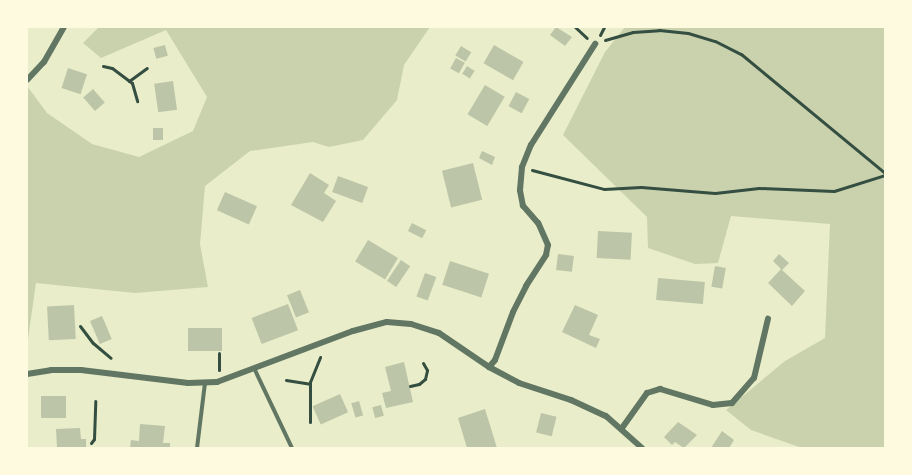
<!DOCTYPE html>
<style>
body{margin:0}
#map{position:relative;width:912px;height:475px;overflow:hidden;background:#e9edc9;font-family:Roboto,sans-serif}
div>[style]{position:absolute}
.green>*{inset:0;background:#cad2ad}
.building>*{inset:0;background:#bcc5a7;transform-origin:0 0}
.path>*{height:3px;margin:-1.5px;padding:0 1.5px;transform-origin:1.5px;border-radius:1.5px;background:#344e41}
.service>*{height:4px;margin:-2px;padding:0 2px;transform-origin:2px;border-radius:2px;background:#617663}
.minor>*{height:6px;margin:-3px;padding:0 3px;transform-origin:3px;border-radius:3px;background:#617663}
span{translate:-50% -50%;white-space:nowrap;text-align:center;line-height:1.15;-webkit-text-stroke:5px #fefae0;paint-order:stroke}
.frame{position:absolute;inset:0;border:28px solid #fefae0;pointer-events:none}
</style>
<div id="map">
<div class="green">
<i style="clip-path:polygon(99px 27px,430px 27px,404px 65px,397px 100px,363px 140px,329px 147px,313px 142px,250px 151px,205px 186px,200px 244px,208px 287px,135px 293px,36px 283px,27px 346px,27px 86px,47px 113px,92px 144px,139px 157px,193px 131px,207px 97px,166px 30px,101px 58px,83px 43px)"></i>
<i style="clip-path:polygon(625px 27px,885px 27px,885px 448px,802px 448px,751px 430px,726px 410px,785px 361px,825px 338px,830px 224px,731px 216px,718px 263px,695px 264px,648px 248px,647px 217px,563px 135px,605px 52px)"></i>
</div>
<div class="building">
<i style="clip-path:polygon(556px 27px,572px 37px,565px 46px,550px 35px)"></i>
<i style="left:165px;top:45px;width:11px;height:12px;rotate:75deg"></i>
<i style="left:494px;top:45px;width:34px;height:21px;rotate:30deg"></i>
<i style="left:461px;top:46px;width:12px;height:11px;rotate:31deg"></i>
<i style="left:456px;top:58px;width:10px;height:12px;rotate:29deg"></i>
<i style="left:467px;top:66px;width:9px;height:9px;rotate:32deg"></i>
<i style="left:68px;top:68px;width:20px;height:21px;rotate:18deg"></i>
<i style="left:173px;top:81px;width:29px;height:19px;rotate:82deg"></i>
<i style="left:485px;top:85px;width:23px;height:34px;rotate:31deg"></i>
<i style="left:93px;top:89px;width:18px;height:13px;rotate:49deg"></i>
<i style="left:516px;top:92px;width:15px;height:16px;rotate:28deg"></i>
<i style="left:153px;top:128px;width:10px;height:12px"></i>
<i style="clip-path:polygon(482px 151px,495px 157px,492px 165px,479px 158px)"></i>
<i style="left:473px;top:163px;width:38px;height:32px;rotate:76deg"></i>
<i style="clip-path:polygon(310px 173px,329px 185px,324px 193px,336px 201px,323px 222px,291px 205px)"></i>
<i style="left:338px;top:176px;width:32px;height:17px;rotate:20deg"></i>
<i style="left:225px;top:192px;width:35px;height:20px;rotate:24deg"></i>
<i style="left:412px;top:223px;width:16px;height:9px;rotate:27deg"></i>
<i style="left:598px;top:231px;width:34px;height:27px;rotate:3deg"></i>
<i style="left:368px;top:240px;width:35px;height:25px;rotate:31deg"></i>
<i style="left:558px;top:254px;width:16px;height:16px;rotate:7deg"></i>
<i style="clip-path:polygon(779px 254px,789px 263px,782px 270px,805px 291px,792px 306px,768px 283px,781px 269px,773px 261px)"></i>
<i style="left:401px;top:260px;width:11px;height:25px;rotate:34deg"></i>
<i style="left:450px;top:261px;width:41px;height:25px;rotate:18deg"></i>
<i style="left:715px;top:266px;width:11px;height:21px;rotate:10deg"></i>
<i style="left:425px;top:273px;width:12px;height:25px;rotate:20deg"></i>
<i style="left:658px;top:278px;width:47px;height:22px;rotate:5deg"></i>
<i style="left:300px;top:290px;width:24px;height:14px;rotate:68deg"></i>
<i style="left:288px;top:304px;width:28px;height:39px;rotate:69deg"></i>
<i style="left:74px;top:305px;width:34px;height:27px;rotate:87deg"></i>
<i style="clip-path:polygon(575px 305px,598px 315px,589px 335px,600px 339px,596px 348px,562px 332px)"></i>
<i style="left:102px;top:316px;width:25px;height:13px;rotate:67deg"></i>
<i style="left:188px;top:328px;width:34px;height:23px"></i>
<i style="clip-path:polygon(404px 362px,413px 402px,386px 408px,382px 393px,391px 391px,385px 367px)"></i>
<i style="left:340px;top:394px;width:20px;height:30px;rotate:66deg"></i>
<i style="left:41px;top:396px;width:25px;height:22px"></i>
<i style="left:359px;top:401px;width:15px;height:8px;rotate:74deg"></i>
<i style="left:381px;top:405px;width:11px;height:9px;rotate:75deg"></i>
<i style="clip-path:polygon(485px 409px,497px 448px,467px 448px,458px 418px)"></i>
<i style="left:541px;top:413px;width:16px;height:20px;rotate:14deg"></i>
<i style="clip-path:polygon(678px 422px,697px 435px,684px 448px,675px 442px,672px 445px,664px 437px)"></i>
<i style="clip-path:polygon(140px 424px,165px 426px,163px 443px,170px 443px,170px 448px,130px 448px,131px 440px,139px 441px)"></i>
<i style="clip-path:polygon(80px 428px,81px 439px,86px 439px,86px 448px,57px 448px,56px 429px)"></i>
<i style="clip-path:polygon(722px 431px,734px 440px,729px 448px,711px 448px)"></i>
</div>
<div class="path">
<i style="left:575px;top:27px;width:16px;rotate:43deg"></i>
<i style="left:600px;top:35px;width:9px;rotate:-63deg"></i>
<i style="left:605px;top:40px;width:29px;rotate:-16deg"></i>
<i style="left:633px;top:32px;width:26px;rotate:-4deg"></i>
<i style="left:659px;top:30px;width:29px;rotate:6deg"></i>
<i style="left:688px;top:33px;width:28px;rotate:17deg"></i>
<i style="left:715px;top:41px;width:29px;rotate:27deg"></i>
<i style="left:741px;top:54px;width:187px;rotate:39.6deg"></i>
<i style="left:103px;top:66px;width:9px;rotate:13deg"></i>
<i style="left:112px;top:68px;width:25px;rotate:37deg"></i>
<i style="left:132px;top:83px;width:19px;rotate:74deg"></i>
<i style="left:129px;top:81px;width:22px;rotate:-36deg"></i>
<i style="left:532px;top:170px;width:74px;rotate:14.8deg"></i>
<i style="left:604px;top:189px;width:37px;rotate:-3deg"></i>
<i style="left:641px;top:187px;width:74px;rotate:4.6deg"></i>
<i style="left:715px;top:193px;width:44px;rotate:-6.5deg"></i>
<i style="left:759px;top:188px;width:75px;rotate:2.3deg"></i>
<i style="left:834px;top:191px;width:53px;rotate:-17.4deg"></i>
<i style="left:80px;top:326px;width:21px;rotate:53deg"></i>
<i style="left:93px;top:343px;width:23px;rotate:40deg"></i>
<i style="left:219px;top:370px;width:17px;rotate:-90deg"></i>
<i style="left:286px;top:380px;width:24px;rotate:9deg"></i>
<i style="left:410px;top:386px;width:9px;rotate:-13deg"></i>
<i style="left:419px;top:384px;width:8px;rotate:-40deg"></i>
<i style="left:425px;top:379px;width:9px;rotate:-77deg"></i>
<i style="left:427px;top:370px;width:8px;rotate:-120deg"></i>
<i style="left:310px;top:422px;width:40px;rotate:-90deg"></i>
<i style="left:310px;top:382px;width:27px;rotate:-68deg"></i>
<i style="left:91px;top:443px;width:5px;rotate:-53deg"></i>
<i style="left:94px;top:439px;width:38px;rotate:-88deg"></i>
</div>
<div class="service">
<i style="left:254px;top:368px;width:89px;rotate:64.6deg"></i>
<i style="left:197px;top:448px;width:65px;rotate:-83deg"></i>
</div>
<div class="minor">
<i style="left:27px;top:80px;width:25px;rotate:-47deg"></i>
<i style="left:44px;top:62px;width:40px;rotate:-60.3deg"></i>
<i style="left:489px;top:367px;width:9px;rotate:-49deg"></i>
<i style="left:495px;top:360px;width:51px;rotate:-69.4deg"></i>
<i style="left:513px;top:312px;width:29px;rotate:-63deg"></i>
<i style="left:526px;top:286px;width:37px;rotate:-57deg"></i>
<i style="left:546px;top:255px;width:10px;rotate:-79deg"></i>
<i style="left:548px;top:245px;width:24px;rotate:-114deg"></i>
<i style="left:538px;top:223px;width:23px;rotate:-131deg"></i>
<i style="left:523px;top:206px;width:16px;rotate:-101deg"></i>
<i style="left:520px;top:190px;width:23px;rotate:-85deg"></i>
<i style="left:522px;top:167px;width:24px;rotate:-68deg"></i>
<i style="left:531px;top:145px;width:120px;rotate:-57.6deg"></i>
<i style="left:27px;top:374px;width:24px;rotate:-9deg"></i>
<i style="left:51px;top:370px;width:30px"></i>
<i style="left:81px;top:370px;width:108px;rotate:6.9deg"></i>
<i style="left:188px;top:383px;width:29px;rotate:-2deg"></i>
<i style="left:217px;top:382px;width:145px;rotate:-20.6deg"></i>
<i style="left:353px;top:331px;width:35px;rotate:-15deg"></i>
<i style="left:387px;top:322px;width:24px;rotate:5deg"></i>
<i style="left:411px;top:324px;width:29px;rotate:18deg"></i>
<i style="left:439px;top:333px;width:60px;rotate:34.2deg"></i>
<i style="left:489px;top:367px;width:34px;rotate:28deg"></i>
<i style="left:519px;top:383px;width:55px;rotate:18.1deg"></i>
<i style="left:571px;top:400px;width:38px;rotate:25deg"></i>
<i style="left:606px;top:416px;width:48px;rotate:41.6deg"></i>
<i style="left:622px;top:428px;width:43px;rotate:-54.5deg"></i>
<i style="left:647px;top:393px;width:14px;rotate:-17deg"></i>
<i style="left:660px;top:389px;width:55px;rotate:16.8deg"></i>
<i style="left:713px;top:405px;width:19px;rotate:-6deg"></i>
<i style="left:732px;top:403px;width:33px;rotate:-49deg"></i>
<i style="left:754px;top:378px;width:61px;rotate:-76.7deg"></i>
</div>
<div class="frame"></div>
</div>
